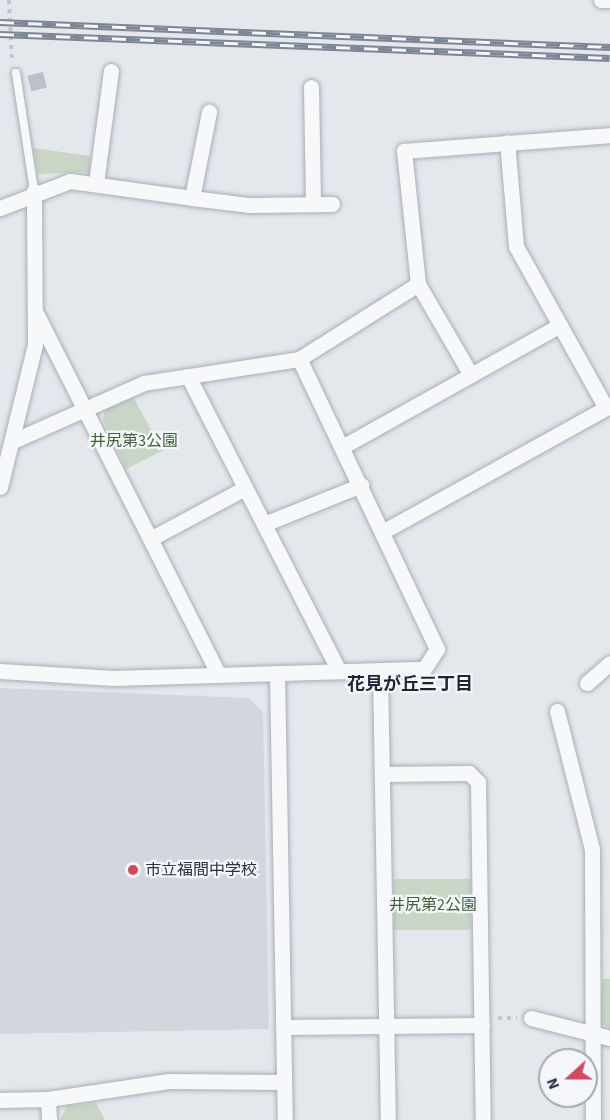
<!DOCTYPE html>
<meta charset="utf-8">
<style>
body{margin:0}
#map{position:relative;width:610px;height:1120px;overflow:hidden;background:#e4e7ec;font-family:"Source Sans 3","Noto Sans JP",sans-serif}
div>[style]{position:absolute}
.built>*{inset:0;background:#d2d6de}
.green>*{inset:0;background:#c9d6c5;transform-origin:0 0}
.building>*{inset:0;background:#bbc0ca;transform-origin:0 0}
.path>*{height:4px;margin-top:-2px;transform-origin:0;background:repeating-linear-gradient(90deg,#c2c5cb 0 4.5px,transparent 0 9px)}
.roads{filter:drop-shadow(0 0 2px #a9aeb7) drop-shadow(0 0 2px #a9aeb7)}
.service>*{height:8px;margin:-4px;padding:0 4px;transform-origin:4px;border-radius:4px;background:#f7f8fa}
.minor>*{height:15px;margin:-7.5px;padding:0 7.5px;transform-origin:7.5px;border-radius:7.5px;background:#f7f8fa}
.rail>*{height:7px;margin-top:-3.5px;transform-origin:0;background:repeating-linear-gradient(90deg,#f4f6f9 0 14px,#7d8696 0 28px);box-sizing:border-box;border-block:2px solid #7d8696}
.dots>*{width:16px;height:16px;translate:-50% -50%;box-sizing:border-box;border:3px solid #f4f6f9;border-radius:50%}
span{translate:-50% -50%;white-space:nowrap;text-align:center;line-height:1.15;-webkit-text-stroke:4.5px #f4f6f9;paint-order:stroke}
.park-label{font-size:16px;color:#3f6138}
.poi-label{font-size:16px;color:#2b3445}
.left{translate:0 -50%;text-align:left}
.neighbourhood-label{font-size:18px;color:#1d2536;font-weight:700}
.north{position:absolute;left:538px;top:1048px;width:60px;height:60px;box-sizing:border-box;background:#f4f6f9;border:2px solid #a4a8b1;border-radius:50%;rotate:249deg;font-size:16px;font-weight:700;line-height:24px;text-align:center;color:#2b3445}
.north::after{content:'';display:block;margin:auto;width:21px;height:27px;background:#d1495b;clip-path:polygon(50% 0,100% 100%,50% 72%,0 100%)}
</style>
<div id="map">
<div class="built">
<i style="clip-path:polygon(0 688px,249px 698px,263px 712px,269px 1029px,0 1034px)"></i>
</div>
<div class="green">
<i style="clip-path:polygon(33px 148px,90px 156px,89px 172px,38px 174px)"></i>
<i style="clip-path:polygon(133px 396px,162px 451px,126px 469px,103px 420px,105px 410px)"></i>
<i style="left:394px;top:879px;width:77px;height:51px"></i>
<i style="clip-path:polygon(603px 979px,610px 979px,610px 1029px,598px 1021px)"></i>
<i style="clip-path:polygon(96px 1103px,105px 1120px,60px 1120px,67px 1106px)"></i>
</div>
<div class="building">
<i style="left:43px;top:72px;width:16px;height:16px;rotate:76deg"></i>
</div>
<div class="path">
<i style="left:9px;top:0;width:61px;rotate:87.2deg"></i>
<i style="left:498px;top:1018px;width:19px"></i>
</div>
<div class="roads">
<div class="service">
<i style="left:16px;top:73px;width:119px;rotate:81.3deg"></i>
</div>
<div class="minor">
<i style="left:601px;top:0;width:9px"></i>
<i style="left:311px;top:87px;width:117px;rotate:89deg"></i>
<i style="left:96px;top:183px;width:113px;rotate:-82.4deg"></i>
<i style="left:192px;top:198px;width:56px;rotate:7.1deg"></i>
<i style="left:248px;top:205px;width:84px;rotate:-0.7deg"></i>
<i style="left:0;top:208px;width:75px;rotate:-21.1deg"></i>
<i style="left:70px;top:181px;width:123px;rotate:7.9deg"></i>
<i style="left:192px;top:198px;width:88px;rotate:-78.8deg"></i>
<i style="left:37px;top:315px;width:402px;rotate:63.2deg"></i>
<i style="left:299px;top:359px;width:141px;rotate:-32.2deg"></i>
<i style="left:471px;top:375px;width:105px;rotate:-120.2deg"></i>
<i style="left:418px;top:284px;width:134px;rotate:-96deg"></i>
<i style="left:404px;top:151px;width:207px;rotate:-4.4deg"></i>
<i style="left:188px;top:376px;width:331px;rotate:62.9deg"></i>
<i style="left:342px;top:447px;width:250px;rotate:-29.2deg"></i>
<i style="left:0;top:487px;width:146px;rotate:-76.2deg"></i>
<i style="left:35px;top:345px;width:154px;rotate:-90.4deg"></i>
<i style="left:264px;top:524px;width:105px;rotate:-21.9deg"></i>
<i style="left:384px;top:531px;width:254px;rotate:-29deg"></i>
<i style="left:606px;top:408px;width:185px;rotate:-119.1deg"></i>
<i style="left:516px;top:246px;width:104px;rotate:-94.9deg"></i>
<i style="left:150px;top:539px;width:108px;rotate:-28.2deg"></i>
<i style="left:380px;top:670px;width:450px;rotate:89deg"></i>
<i style="left:0;top:671px;width:114px;rotate:3.5deg"></i>
<i style="left:114px;top:678px;width:310px;rotate:-1.7deg"></i>
<i style="left:424px;top:669px;width:24px;rotate:-57deg"></i>
<i style="left:437px;top:649px;width:321px;rotate:-115.4deg"></i>
<i style="left:299px;top:359px;width:157px;rotate:171.2deg"></i>
<i style="left:144px;top:383px;width:143px;rotate:156.1deg"></i>
<i style="left:277px;top:673px;width:447px;rotate:89deg"></i>
<i style="left:587px;top:683px;width:30px;rotate:-41deg"></i>
<i style="left:557px;top:711px;width:142px;rotate:75.8deg"></i>
<i style="left:592px;top:849px;width:271px;rotate:89.8deg"></i>
<i style="left:382px;top:774px;width:87px;rotate:-0.7deg"></i>
<i style="left:469px;top:773px;width:13px;rotate:45deg"></i>
<i style="left:478px;top:782px;width:338px;rotate:89.2deg"></i>
<i style="left:531px;top:1018px;width:81px;rotate:14.2deg"></i>
<i style="left:284px;top:1027px;width:198px;rotate:-0.6deg"></i>
<i style="left:48px;top:1099px;width:21px;rotate:87deg"></i>
<i style="left:0;top:1100px;width:48px;rotate:-1.2deg"></i>
<i style="left:48px;top:1099px;width:122px;rotate:-8.5deg"></i>
<i style="left:169px;top:1081px;width:115px;rotate:0.5deg"></i>
</div>
</div>
<div class="rail">
<i style="left:0;top:22px;width:611px;rotate:2.35deg"></i>
<i style="left:0;top:34px;width:610px;rotate:2.25deg"></i>
</div>
<div class="dots">
<i style="left:133px;top:870px;background:#d1495b"></i>
</div>
<div class="park-label">
<span style="left:134px;top:441px">井尻第3公園</span>
<span style="left:433px;top:905px">井尻第2公園</span>
</div>
<div class="poi-label">
<span class="left" style="left:145px;top:870px">市立福間中学校</span>
</div>
<div class="neighbourhood-label">
<span style="left:410px;top:685px">花見が丘三丁目</span>
</div>
<div class="north">N</div>
</div>
